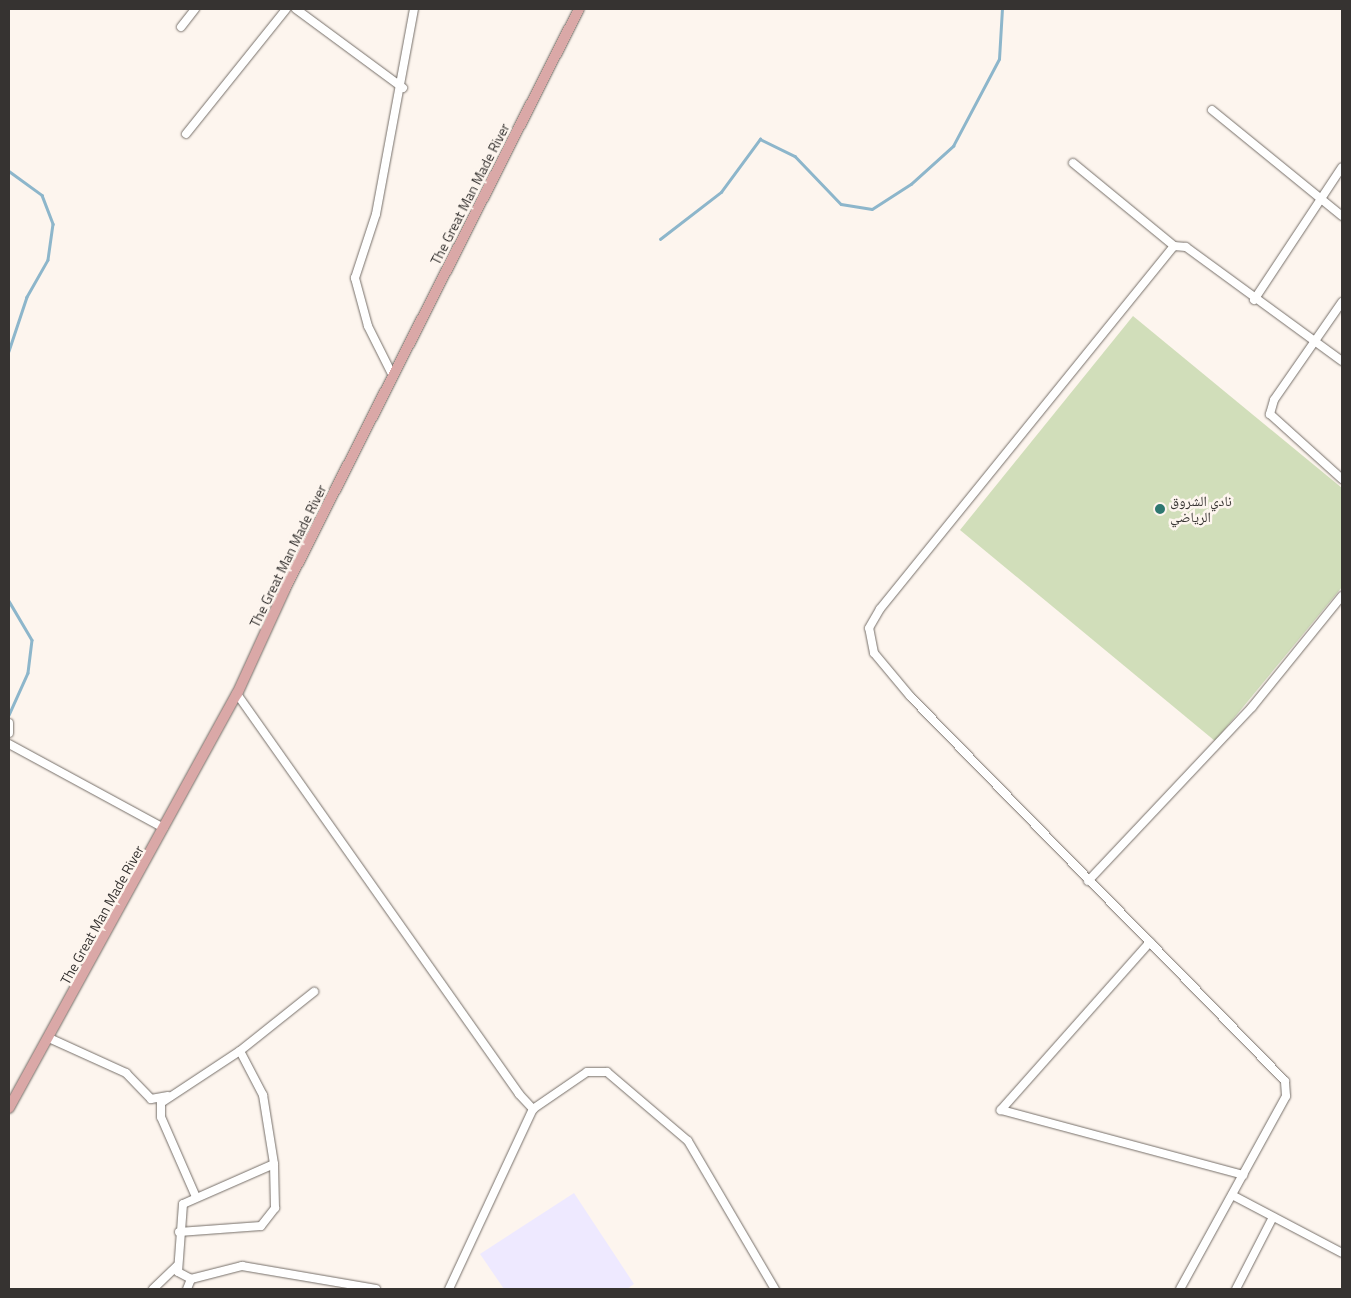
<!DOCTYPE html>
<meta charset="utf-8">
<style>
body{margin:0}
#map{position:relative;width:1351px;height:1298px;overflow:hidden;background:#fdf5ee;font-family:"Titillium Web","Noto Naskh Arabic",sans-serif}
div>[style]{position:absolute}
.industrial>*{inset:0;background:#eee9ff}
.green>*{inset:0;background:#d1deba}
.stream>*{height:2.5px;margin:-1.25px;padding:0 1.25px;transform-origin:1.25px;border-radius:1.25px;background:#8db6cb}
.roads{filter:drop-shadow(0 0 1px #766f69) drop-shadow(0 0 1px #766f69)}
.minor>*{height:8px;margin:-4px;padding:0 4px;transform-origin:4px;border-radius:4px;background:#fff}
.major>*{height:10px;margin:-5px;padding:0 5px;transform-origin:5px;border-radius:5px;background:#daa8a7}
.dots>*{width:14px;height:14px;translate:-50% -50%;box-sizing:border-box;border:2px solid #fdf5ee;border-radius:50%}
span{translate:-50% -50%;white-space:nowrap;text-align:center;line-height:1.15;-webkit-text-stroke:5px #fdf5ee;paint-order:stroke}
.street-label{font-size:14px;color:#363331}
.poi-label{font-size:14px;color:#363331}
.left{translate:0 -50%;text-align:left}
.frame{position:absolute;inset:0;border:10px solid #363331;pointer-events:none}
</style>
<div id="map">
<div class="industrial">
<i style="clip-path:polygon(574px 1193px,634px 1284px,627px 1289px,504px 1289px,480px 1254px)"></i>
</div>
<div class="green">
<i style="clip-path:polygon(1133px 316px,1342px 488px,1342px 587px,1215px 741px,960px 530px)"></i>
</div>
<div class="stream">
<i style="left:9px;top:171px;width:41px;rotate:36deg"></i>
<i style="left:42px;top:195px;width:31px;rotate:69deg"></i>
<i style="left:53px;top:224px;width:36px;rotate:98deg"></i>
<i style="left:48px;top:260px;width:43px;rotate:119.6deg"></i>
<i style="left:27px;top:297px;width:57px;rotate:108.4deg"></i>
<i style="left:660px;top:239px;width:77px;rotate:-37.6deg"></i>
<i style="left:721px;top:192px;width:66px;rotate:-53.7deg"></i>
<i style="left:760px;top:139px;width:39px;rotate:26deg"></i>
<i style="left:795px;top:156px;width:66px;rotate:46.2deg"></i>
<i style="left:841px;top:204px;width:31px;rotate:9deg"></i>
<i style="left:872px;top:209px;width:46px;rotate:-32.7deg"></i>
<i style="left:911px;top:184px;width:57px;rotate:-42.1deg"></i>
<i style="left:953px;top:146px;width:98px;rotate:-62.1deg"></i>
<i style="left:999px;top:59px;width:50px;rotate:-86.6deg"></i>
<i style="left:9px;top:601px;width:45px;rotate:59.5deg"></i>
<i style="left:32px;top:640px;width:33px;rotate:97deg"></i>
<i style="left:28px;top:673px;width:46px;rotate:114.3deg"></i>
</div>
<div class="roads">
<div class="minor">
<i style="left:296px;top:9px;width:133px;rotate:36.4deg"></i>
<i style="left:181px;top:27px;width:23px;rotate:-52deg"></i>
<i style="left:1212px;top:110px;width:168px;rotate:39.2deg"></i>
<i style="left:186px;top:134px;width:160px;rotate:-51.3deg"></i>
<i style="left:1073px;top:163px;width:131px;rotate:39.4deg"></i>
<i style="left:1254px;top:300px;width:159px;rotate:-56.5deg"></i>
<i style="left:1342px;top:302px;width:119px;rotate:124.8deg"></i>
<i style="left:1274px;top:400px;width:15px;rotate:106deg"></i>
<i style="left:1270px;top:414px;width:97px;rotate:42.1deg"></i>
<i style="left:393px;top:376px;width:56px;rotate:-116.6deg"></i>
<i style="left:368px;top:326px;width:50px;rotate:-105.2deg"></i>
<i style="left:355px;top:278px;width:67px;rotate:-71.8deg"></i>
<i style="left:376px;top:214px;width:208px;rotate:-79.5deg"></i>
<i style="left:237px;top:694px;width:489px;rotate:54.8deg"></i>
<i style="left:519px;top:1094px;width:21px;rotate:47deg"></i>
<i style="left:533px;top:1109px;width:65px;rotate:-34.4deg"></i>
<i style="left:587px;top:1072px;width:20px"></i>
<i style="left:607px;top:1072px;width:106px;rotate:40.4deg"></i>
<i style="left:688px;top:1141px;width:172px;rotate:59.6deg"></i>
<i style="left:9px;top:723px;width:10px;rotate:90deg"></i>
<i style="left:9px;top:744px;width:176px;rotate:28.5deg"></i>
<i style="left:1088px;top:881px;width:239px;rotate:-46.7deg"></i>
<i style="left:1252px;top:707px;width:143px;rotate:-51deg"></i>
<i style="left:1150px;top:942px;width:225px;rotate:131.6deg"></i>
<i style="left:1001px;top:1110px;width:251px;rotate:15deg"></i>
<i style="left:49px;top:1038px;width:85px;rotate:24.4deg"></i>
<i style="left:126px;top:1073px;width:36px;rotate:46deg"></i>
<i style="left:151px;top:1099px;width:17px;rotate:-10deg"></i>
<i style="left:240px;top:1051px;width:50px;rotate:62.4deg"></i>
<i style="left:263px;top:1095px;width:70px;rotate:80.9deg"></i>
<i style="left:274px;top:1164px;width:99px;rotate:156.3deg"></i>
<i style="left:183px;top:1204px;width:68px;rotate:94.2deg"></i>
<i style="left:178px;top:1272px;width:15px;rotate:28deg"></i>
<i style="left:191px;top:1279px;width:53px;rotate:-14.3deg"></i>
<i style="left:242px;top:1266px;width:136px;rotate:9.7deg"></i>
<i style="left:1232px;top:1195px;width:124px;rotate:27.8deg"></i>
<i style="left:196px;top:1197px;width:87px;rotate:-113.6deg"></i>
<i style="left:161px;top:1117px;width:14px;rotate:-90deg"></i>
<i style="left:161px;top:1103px;width:95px;rotate:-33.4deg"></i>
<i style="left:240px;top:1051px;width:95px;rotate:-38.6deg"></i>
<i style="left:179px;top:1232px;width:82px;rotate:-4.2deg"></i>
<i style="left:261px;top:1226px;width:23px;rotate:-52deg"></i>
<i style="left:275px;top:1208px;width:44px;rotate:-91.3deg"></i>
<i style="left:153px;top:1289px;width:33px;rotate:-44deg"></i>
<i style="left:187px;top:1289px;width:11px;rotate:-68deg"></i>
<i style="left:449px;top:1289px;width:199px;rotate:-65deg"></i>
<i style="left:1180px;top:1289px;width:220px;rotate:-61.2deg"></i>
<i style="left:1286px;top:1096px;width:15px;rotate:-94deg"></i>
<i style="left:1285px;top:1081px;width:537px;rotate:-134.25deg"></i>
<i style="left:910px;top:696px;width:56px;rotate:-129.9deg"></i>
<i style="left:874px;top:653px;width:25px;rotate:-101deg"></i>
<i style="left:869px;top:628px;width:22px;rotate:-60deg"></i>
<i style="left:880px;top:609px;width:467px;rotate:-51deg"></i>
<i style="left:1174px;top:246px;width:12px;rotate:5deg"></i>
<i style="left:1186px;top:247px;width:193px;rotate:36.2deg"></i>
<i style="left:1236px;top:1289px;width:81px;rotate:-62.8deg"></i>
</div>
<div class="major">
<i style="left:9px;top:1108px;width:473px;rotate:-61.2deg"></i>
<i style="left:237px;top:694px;width:115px;rotate:-65.4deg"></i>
<i style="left:285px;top:589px;width:650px;rotate:-63.12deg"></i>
</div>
</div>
<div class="dots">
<i style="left:1160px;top:509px;background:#2e7770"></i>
</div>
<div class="street-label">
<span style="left:470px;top:194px;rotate:-63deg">The Great Man Made River</span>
<span style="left:288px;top:556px;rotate:-64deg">The Great Man Made River</span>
<span style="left:102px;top:915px;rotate:-61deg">The Great Man Made River</span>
</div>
<div class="poi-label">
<span class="left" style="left:1170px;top:509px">نادي الشروق<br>الرياضي</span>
</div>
<div class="frame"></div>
</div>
